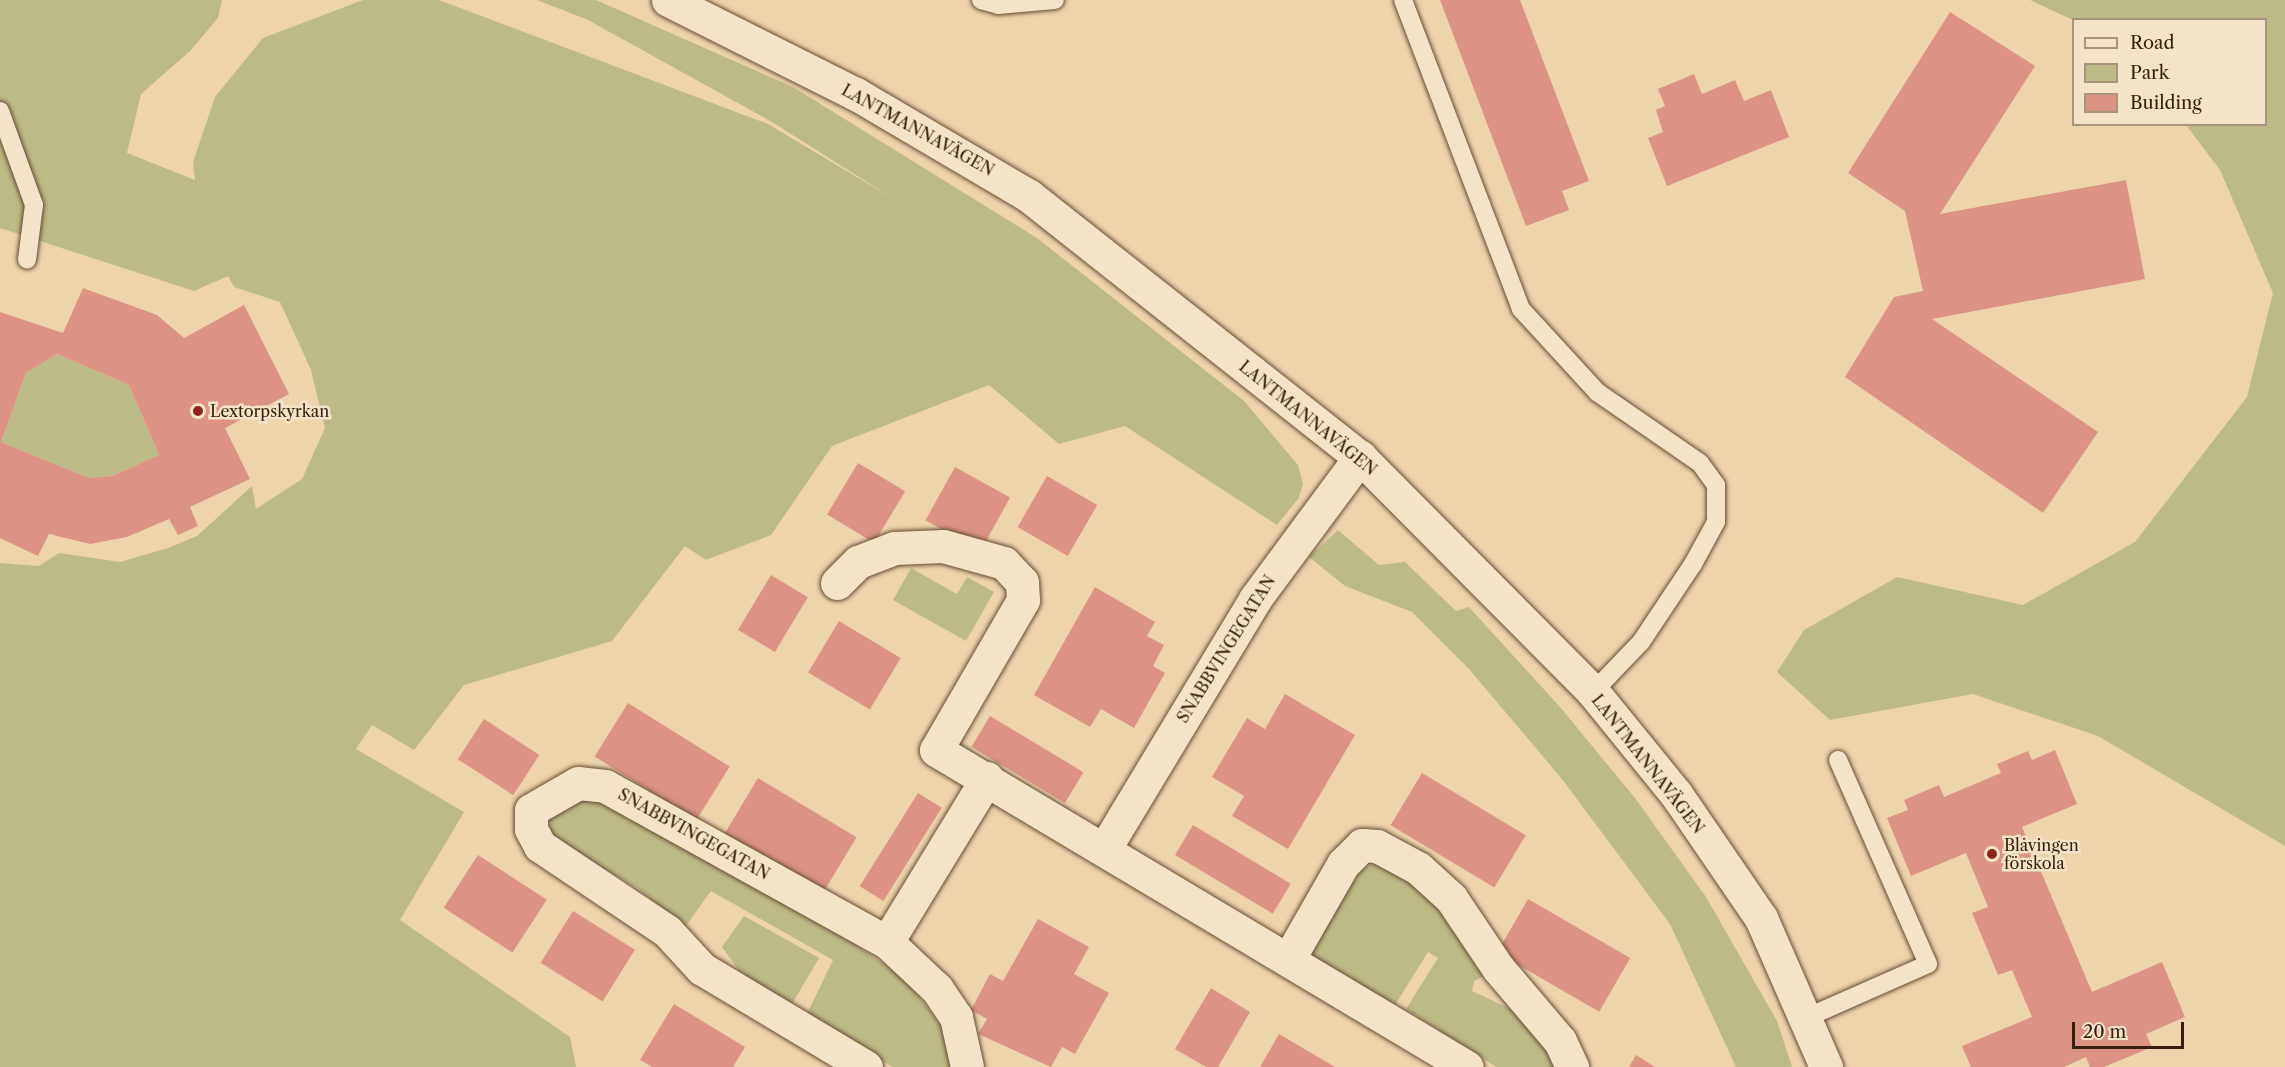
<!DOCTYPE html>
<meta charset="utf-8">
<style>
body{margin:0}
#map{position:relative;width:2285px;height:1067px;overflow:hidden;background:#edd4ab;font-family:"Libre Caslon Text",serif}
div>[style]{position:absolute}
.green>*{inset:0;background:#bdbb85}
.building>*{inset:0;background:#dd9384;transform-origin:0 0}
.roads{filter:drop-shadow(0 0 2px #664c36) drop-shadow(0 0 2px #664c36)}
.lane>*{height:18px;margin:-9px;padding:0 9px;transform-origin:9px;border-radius:9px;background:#f3e3c8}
.street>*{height:33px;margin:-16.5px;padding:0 16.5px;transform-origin:16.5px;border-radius:16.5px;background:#f3e3c8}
.secondary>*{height:33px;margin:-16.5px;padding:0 16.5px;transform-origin:16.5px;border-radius:16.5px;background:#f3e3c8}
.dots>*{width:16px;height:16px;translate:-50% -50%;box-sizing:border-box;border:3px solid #f3e3c8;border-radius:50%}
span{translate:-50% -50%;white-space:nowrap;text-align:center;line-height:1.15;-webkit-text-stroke:5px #f3e3c8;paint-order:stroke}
.street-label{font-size:16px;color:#391e0f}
.poi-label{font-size:16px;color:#391e0f}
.left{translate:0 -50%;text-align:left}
.legend{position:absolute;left:2072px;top:18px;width:195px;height:108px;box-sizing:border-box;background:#f3e3c8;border:2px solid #a9947e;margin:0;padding:8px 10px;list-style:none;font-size:18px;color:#391e0f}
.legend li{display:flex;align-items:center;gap:12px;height:30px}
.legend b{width:30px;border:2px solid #a9947e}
.scale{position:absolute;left:2072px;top:1022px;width:112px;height:27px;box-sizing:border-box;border:3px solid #391e0f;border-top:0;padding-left:8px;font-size:18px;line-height:21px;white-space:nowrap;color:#391e0f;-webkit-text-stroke:4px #f3e3c8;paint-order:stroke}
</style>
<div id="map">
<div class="green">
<i style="clip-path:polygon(0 0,222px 0,218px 18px,190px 51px,141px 94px,127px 153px,195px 180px,193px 162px,215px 97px,263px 38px,363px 0,439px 0,768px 124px,892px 198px,772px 122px,588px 20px,537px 0,596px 0,793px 87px,1037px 238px,1244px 401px,1298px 465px,1303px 485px,1298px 499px,1277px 525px,1125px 426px,1059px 444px,989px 385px,832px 446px,771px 535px,706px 560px,685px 546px,612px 641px,464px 685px,414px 750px,372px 725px,356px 749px,464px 812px,400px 920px,570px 1037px,576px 1067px,0 1067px,0 563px,39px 566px,59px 553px,120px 562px,168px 548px,197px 536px,252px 486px,256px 509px,302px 479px,325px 428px,311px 370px,280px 302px,234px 287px,228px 276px,194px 291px,0 228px)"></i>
<i style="clip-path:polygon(2030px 0,2285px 0,2285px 846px,2098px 736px,1973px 694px,1830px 720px,1777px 672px,1804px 630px,1897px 577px,2023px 605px,2135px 542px,2247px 397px,2273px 293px,2220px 170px,2186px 125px,2266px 124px,2266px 20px,2073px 20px)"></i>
<i style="clip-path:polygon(57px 354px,129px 385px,159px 455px,112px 476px,89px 478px,1px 442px,26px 373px)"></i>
<i style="clip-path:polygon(1338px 530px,1379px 565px,1405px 562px,1456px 611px,1469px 607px,1560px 707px,1635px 798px,1706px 897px,1777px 1021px,1792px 1067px,1736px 1067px,1670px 924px,1562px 779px,1469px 669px,1412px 612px,1345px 586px,1309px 557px)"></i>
<i style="clip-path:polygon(911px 568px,957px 594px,967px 577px,994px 592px,966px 641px,893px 600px)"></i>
<i style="clip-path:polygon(598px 795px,849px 940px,906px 980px,952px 1040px,954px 1067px,893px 1067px,805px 1018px,833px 960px,711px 891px,685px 927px,636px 887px,551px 838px,550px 817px,556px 803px)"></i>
<i style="clip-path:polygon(1378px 863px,1394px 866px,1448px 912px,1488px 974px,1474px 981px,1472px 991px,1526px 1016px,1562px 1067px,1496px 1067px,1406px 1009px,1438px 958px,1428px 952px,1392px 1010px,1326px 970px,1311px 954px,1355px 872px)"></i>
<i style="clip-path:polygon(744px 916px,819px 958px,792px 1004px,743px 976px,722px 947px)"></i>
</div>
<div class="building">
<i style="clip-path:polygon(1440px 0,1520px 0,1589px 181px,1562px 191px,1569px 210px,1526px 226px)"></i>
<i style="clip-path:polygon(1950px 12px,2035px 66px,1940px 214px,2126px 180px,2145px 279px,1932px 319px,2098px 432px,2043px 513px,1845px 377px,1894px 297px,1923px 291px,1905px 211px,1848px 173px)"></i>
<i style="clip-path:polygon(1694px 74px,1702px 94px,1735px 80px,1744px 101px,1771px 90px,1789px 137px,1667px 186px,1648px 138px,1663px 132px,1656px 110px,1665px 106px,1658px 89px)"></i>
<i style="clip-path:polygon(evenodd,83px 288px,157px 315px,184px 338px,244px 305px,289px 394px,225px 428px,250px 479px,190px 507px,198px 526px,178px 535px,169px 519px,127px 537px,90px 544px,49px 534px,38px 556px,0 538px,0 312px,63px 333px,83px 288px,57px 354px,129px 385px,159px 455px,112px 476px,89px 478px,1px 442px,26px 373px,57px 354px)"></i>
<i style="left:858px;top:463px;width:55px;height:60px;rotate:31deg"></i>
<i style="left:955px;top:467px;width:63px;height:61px;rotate:29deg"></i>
<i style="left:1047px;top:476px;width:58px;height:59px;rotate:30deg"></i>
<i style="left:771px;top:575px;width:43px;height:64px;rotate:31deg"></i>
<i style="clip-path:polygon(1095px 587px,1155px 622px,1147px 636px,1164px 645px,1153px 666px,1165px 673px,1134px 728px,1101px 709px,1090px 727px,1034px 695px)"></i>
<i style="left:839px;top:621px;width:72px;height:60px;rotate:31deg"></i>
<i style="clip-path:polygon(1285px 694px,1355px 735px,1288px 849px,1232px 816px,1244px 796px,1212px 777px,1247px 718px,1265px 729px)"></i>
<i style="left:628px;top:703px;width:120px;height:63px;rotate:32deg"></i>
<i style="left:990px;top:716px;width:109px;height:36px;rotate:31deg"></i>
<i style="left:484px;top:719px;width:66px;height:48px;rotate:33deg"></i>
<i style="clip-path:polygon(2055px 750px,2077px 804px,2022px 827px,2092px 992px,2162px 962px,2185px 1017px,2146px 1034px,2152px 1047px,2104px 1067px,2090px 1067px,2086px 1057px,2064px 1067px,1971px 1067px,1962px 1046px,2032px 1017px,2012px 970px,1998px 975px,1972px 913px,1988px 907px,1966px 853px,1911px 876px,1887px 818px,1908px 810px,1904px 800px,1939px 785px,1944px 797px,2001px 773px,1997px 764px,2028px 751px,2032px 760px)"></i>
<i style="left:1422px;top:773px;width:121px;height:61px;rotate:31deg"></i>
<i style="left:758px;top:778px;width:115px;height:69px;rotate:31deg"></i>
<i style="left:918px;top:793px;width:28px;height:110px;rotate:32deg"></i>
<i style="left:1193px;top:825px;width:114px;height:35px;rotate:31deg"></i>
<i style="left:478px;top:855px;width:82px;height:63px;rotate:33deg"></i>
<i style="left:1528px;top:899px;width:118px;height:62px;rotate:30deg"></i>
<i style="left:573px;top:911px;width:73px;height:61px;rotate:32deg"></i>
<i style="clip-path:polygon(1038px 919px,1089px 947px,1074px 974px,1109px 993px,1075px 1054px,1062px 1047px,1051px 1067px,978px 1034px,987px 1019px,971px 1010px,990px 974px,1003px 981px)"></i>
<i style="clip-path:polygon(1211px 988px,1250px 1012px,1218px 1067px,1206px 1067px,1175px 1049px)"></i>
<i style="clip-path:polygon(674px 1004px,745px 1047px,733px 1067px,652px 1067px,640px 1060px)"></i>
<i style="clip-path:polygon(1279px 1034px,1335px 1067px,1260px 1067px)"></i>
<i style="clip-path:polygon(1636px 1055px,1655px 1067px,1629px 1067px)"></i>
</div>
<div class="roads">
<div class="lane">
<i style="left:981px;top:0;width:18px;rotate:16deg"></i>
<i style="left:998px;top:5px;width:57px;rotate:-5deg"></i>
<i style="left:1403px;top:0;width:331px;rotate:69.1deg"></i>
<i style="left:1521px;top:309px;width:113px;rotate:47.5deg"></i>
<i style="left:1597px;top:392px;width:125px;rotate:34.6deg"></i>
<i style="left:1700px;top:463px;width:27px;rotate:54deg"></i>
<i style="left:1716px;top:485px;width:37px;rotate:90deg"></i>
<i style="left:1716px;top:522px;width:48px;rotate:118.7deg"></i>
<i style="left:1693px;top:564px;width:94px;rotate:123.7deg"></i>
<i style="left:1641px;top:642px;width:69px;rotate:133.8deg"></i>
<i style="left:0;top:111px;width:100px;rotate:70.1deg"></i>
<i style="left:34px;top:205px;width:55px;rotate:97.3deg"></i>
<i style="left:1808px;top:1017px;width:131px;rotate:-23.8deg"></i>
<i style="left:1928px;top:964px;width:223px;rotate:-113.8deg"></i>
</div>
<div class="street">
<i style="left:837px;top:583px;width:30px;rotate:-45deg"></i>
<i style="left:858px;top:562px;width:39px;rotate:-21deg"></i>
<i style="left:894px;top:548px;width:49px;rotate:-2.3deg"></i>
<i style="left:943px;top:546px;width:63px;rotate:15.6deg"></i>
<i style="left:1004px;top:563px;width:26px;rotate:47deg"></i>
<i style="left:1022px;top:582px;width:18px;rotate:87deg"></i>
<i style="left:1023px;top:600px;width:173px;rotate:120.1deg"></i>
<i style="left:936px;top:750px;width:618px;rotate:30.84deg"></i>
<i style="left:1105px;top:848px;width:291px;rotate:-58.9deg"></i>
<i style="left:1255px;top:599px;width:177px;rotate:-53.5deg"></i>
<i style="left:887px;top:942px;width:192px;rotate:-58.6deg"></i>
<i style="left:1288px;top:960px;width:111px;rotate:-60.2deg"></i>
<i style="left:1343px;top:864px;width:27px;rotate:-45deg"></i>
<i style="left:1362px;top:845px;width:15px;rotate:4deg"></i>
<i style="left:1377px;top:846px;width:47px;rotate:28.2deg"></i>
<i style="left:1418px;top:868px;width:45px;rotate:42.3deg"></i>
<i style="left:1451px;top:898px;width:84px;rotate:56.1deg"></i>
<i style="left:1498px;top:968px;width:96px;rotate:49.7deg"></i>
<i style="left:1560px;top:1041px;width:29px;rotate:65deg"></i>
<i style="left:866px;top:1067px;width:191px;rotate:-149.1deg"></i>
<i style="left:702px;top:969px;width:52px;rotate:-132.6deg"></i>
<i style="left:667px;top:931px;width:153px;rotate:-146.2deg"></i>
<i style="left:540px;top:846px;width:19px;rotate:-118deg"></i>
<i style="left:531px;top:829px;width:19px;rotate:-90deg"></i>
<i style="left:531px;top:810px;width:54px;rotate:-29.9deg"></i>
<i style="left:578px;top:783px;width:27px;rotate:6deg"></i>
<i style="left:605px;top:786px;width:322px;rotate:29deg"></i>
<i style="left:887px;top:942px;width:69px;rotate:43.2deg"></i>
<i style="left:937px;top:989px;width:34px;rotate:56deg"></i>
<i style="left:956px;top:1017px;width:51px;rotate:77.6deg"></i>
</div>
<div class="secondary">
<i style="left:668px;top:0;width:210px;rotate:26.6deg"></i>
<i style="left:856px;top:94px;width:201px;rotate:30.5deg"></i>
<i style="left:1029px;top:196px;width:422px;rotate:38.3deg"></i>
<i style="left:1360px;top:457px;width:331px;rotate:45.2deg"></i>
<i style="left:1593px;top:692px;width:132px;rotate:50.9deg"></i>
<i style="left:1676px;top:794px;width:150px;rotate:55.6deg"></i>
<i style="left:1761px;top:918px;width:163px;rotate:66.4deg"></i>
</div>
</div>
<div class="dots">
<i style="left:198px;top:411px;background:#8f2418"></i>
<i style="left:1992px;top:854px;background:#8f2418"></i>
</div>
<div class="street-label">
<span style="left:918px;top:130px;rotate:29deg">LANTMANNAVÄGEN</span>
<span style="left:1308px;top:418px;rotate:39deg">LANTMANNAVÄGEN</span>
<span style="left:1226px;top:649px;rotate:-58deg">SNABBVINGEGATAN</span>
<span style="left:1648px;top:764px;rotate:52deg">LANTMANNAVÄGEN</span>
<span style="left:694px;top:834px;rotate:29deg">SNABBVINGEGATAN</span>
</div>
<div class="poi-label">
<span class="left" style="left:210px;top:411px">Lextorpskyrkan</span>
<span class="left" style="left:2004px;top:854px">Blåvingen<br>förskola</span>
</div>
<ul class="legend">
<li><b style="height:8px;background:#f3e3c8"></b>Road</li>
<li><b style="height:16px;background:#bdbb85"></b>Park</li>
<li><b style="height:16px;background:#dd9384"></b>Building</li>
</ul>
<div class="scale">20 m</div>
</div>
